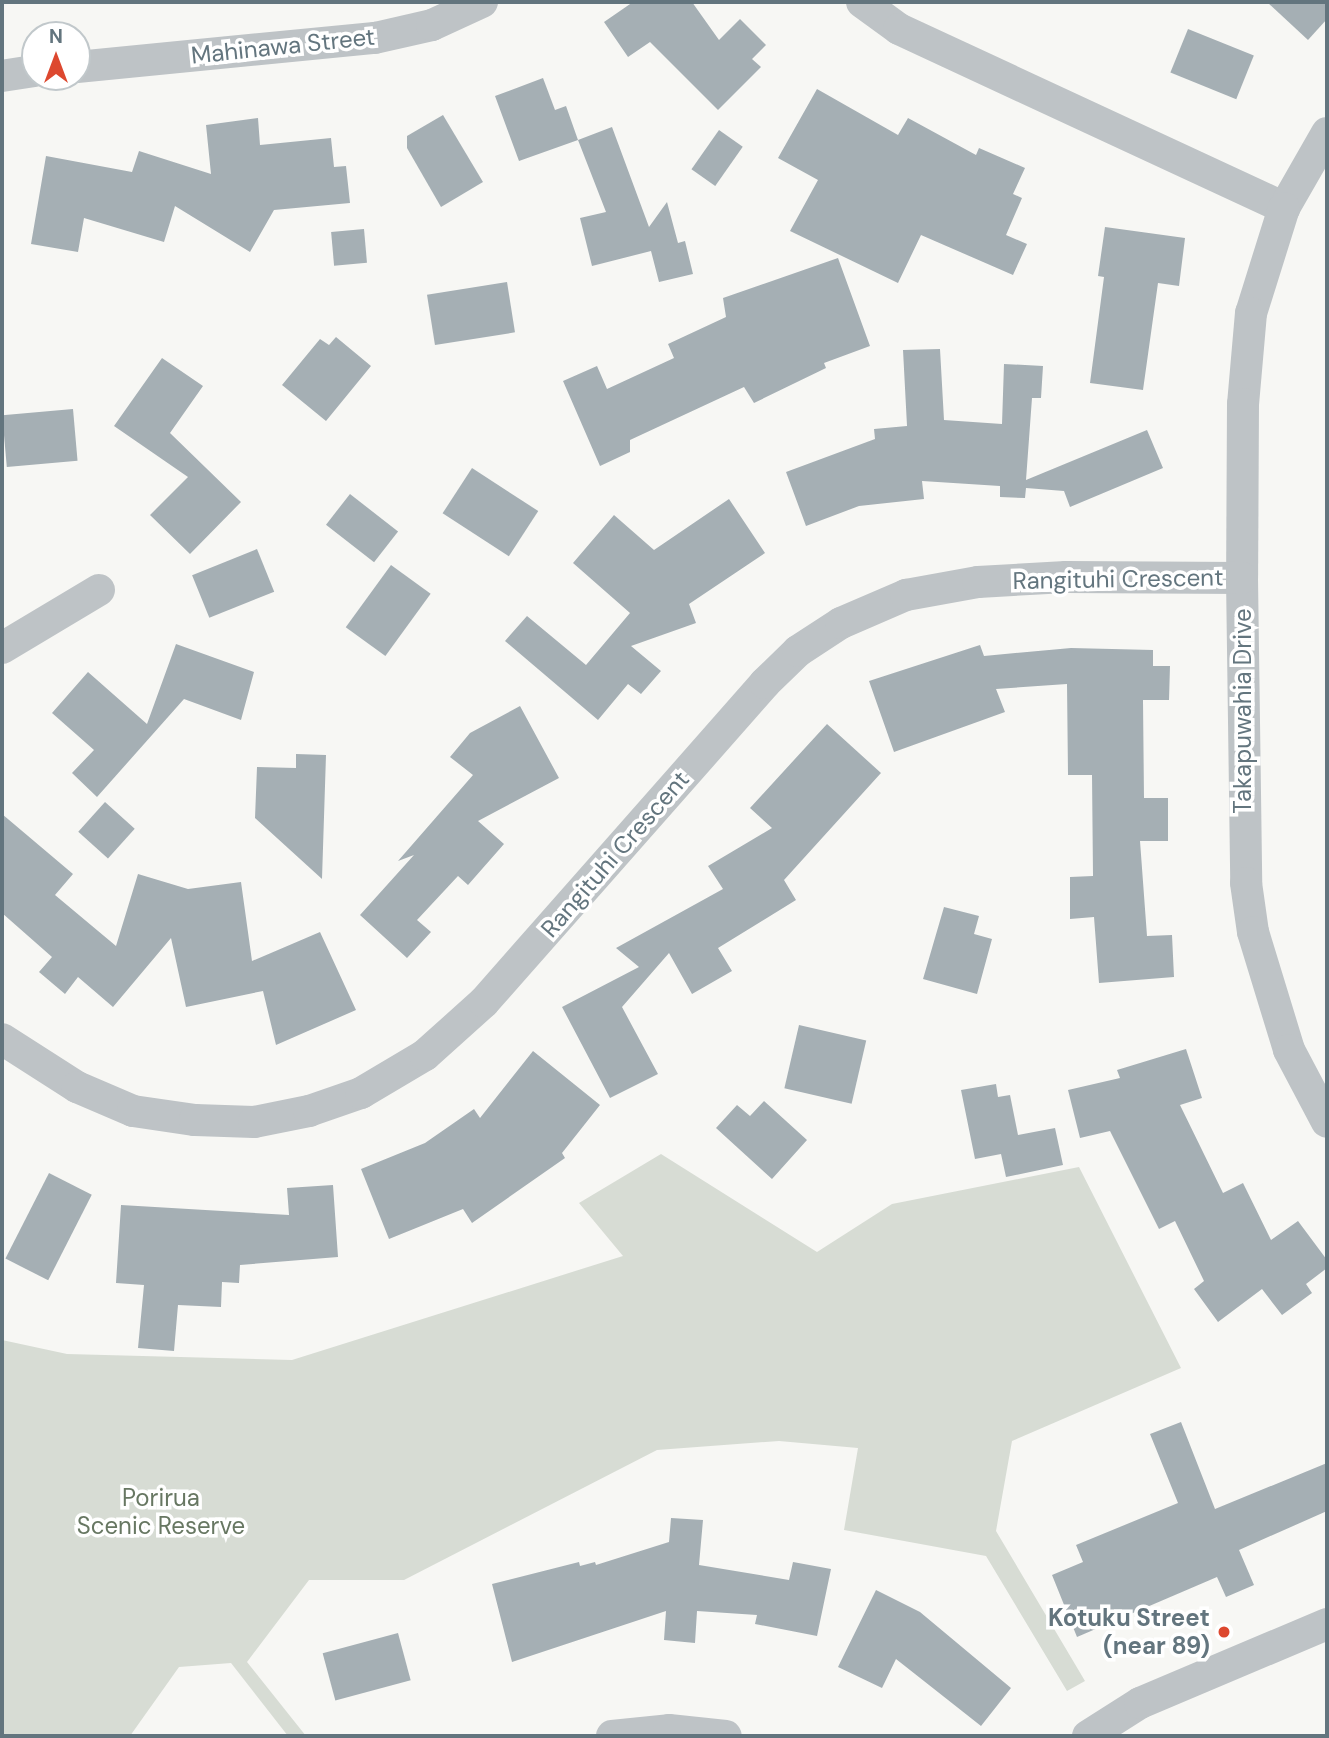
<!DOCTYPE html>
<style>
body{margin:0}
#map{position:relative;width:1329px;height:1738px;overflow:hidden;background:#f7f7f4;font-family:"DM Sans",sans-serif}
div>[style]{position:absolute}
.green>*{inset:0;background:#d7dcd4}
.building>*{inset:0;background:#a5afb4;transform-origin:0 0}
.street>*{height:32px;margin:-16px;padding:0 16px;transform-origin:16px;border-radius:16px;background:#bec3c6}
.dots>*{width:19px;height:19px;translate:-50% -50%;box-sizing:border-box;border:4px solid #fff;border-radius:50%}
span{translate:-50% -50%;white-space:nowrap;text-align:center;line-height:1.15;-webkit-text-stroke:7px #fff;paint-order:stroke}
.street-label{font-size:24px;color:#63757e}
.park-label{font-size:24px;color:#677762}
.poi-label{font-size:24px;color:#63757e;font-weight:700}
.right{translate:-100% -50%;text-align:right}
.frame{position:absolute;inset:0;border:4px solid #63757e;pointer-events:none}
.north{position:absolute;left:21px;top:21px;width:70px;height:70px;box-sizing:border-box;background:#fff;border:2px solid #c1c8cb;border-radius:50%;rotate:0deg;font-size:19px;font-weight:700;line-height:28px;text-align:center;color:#63757e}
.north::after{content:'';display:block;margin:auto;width:24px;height:32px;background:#dd482f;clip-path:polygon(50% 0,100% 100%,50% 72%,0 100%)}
</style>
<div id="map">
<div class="green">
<i style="clip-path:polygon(661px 1154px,817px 1252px,892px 1204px,1079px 1167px,1181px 1368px,1012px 1441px,996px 1531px,1085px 1681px,1067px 1691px,986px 1556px,844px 1530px,858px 1448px,779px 1441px,657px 1450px,404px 1580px,309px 1580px,247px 1662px,306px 1736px,288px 1736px,231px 1663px,179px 1667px,130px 1736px,2px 1736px,2px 1340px,67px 1354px,292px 1360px,623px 1256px,579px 1203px)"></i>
</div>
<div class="building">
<i style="clip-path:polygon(633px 2px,692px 2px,719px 40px,740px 19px,766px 45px,752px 59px,761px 67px,718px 110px,650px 42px,628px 57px,604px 22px)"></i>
<i style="clip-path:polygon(1267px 2px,1327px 2px,1327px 19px,1308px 40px)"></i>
<i style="left:1188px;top:29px;width:71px;height:47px;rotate:22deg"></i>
<i style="clip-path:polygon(543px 78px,555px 110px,566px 106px,578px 140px,519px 161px,495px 96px)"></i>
<i style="clip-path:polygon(817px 89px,898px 135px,908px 118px,976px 155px,979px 148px,1025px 168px,1013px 194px,1022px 198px,1006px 235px,1027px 244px,1013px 275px,921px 235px,898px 283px,790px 231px,818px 180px,778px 158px)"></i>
<i style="clip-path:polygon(443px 115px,483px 182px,441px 207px,407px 148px,407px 136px)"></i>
<i style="clip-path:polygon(258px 118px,260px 145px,331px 138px,334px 167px,346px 166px,350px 203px,274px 210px,250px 252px,175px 206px,164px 242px,84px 218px,78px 252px,31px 244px,46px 156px,132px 172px,139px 151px,211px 174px,206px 125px)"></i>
<i style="clip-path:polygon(612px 127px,649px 227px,667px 202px,678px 243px,685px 241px,693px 274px,659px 282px,651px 251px,592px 266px,580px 218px,606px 212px,578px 140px)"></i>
<i style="left:719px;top:130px;width:29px;height:48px;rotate:35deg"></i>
<i style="clip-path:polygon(1105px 227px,1185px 238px,1179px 286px,1158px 283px,1143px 390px,1090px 383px,1104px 277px,1098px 276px)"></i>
<i style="left:364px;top:229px;width:34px;height:33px;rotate:85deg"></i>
<i style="clip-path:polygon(838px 258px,870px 346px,824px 363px,826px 368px,754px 403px,744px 387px,630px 440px,630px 452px,600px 466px,563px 381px,597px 366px,607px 389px,674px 358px,668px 344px,726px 317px,723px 298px)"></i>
<i style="left:507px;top:282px;width:51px;height:81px;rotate:81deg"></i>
<i style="clip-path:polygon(336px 337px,371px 366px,326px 421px,282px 385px,320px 339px,329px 345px)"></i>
<i style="clip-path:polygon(940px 349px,944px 420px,1002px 424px,1004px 364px,1043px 366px,1041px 398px,1032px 398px,1026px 480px,1147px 430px,1163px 468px,1070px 507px,1064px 491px,1026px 488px,1025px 498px,1000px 497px,1000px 486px,922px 481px,924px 499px,859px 506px,806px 526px,786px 472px,875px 439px,874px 429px,907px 426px,903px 350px)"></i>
<i style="clip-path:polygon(162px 358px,203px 386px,170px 433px,241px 502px,190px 554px,150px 515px,188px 477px,114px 426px)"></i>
<i style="left:73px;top:409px;width:52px;height:71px;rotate:85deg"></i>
<i style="left:472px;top:468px;width:79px;height:54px;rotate:33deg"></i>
<i style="left:350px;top:494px;width:61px;height:39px;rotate:38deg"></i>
<i style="clip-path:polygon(729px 499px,765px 553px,689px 604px,696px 623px,631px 646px,661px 671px,641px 694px,628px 684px,598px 720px,505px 641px,527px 616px,586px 665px,630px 613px,573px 563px,614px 515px,654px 550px)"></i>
<i style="left:257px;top:549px;width:46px;height:70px;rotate:68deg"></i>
<i style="left:391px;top:565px;width:49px;height:77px;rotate:36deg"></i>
<i style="clip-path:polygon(176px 644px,254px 672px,241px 720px,184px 699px,97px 797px,72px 773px,94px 750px,52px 713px,88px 672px,147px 724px)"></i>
<i style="clip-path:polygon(980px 645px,984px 656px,1071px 648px,1153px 650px,1153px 666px,1170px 666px,1169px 700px,1143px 700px,1144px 798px,1168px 798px,1168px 841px,1140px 841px,1147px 936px,1172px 935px,1174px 977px,1099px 983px,1094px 917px,1070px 919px,1070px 877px,1093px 876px,1092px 775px,1068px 775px,1067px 684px,996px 689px,1005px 712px,894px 752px,869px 681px)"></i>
<i style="clip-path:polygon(520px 706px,559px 778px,478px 821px,504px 844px,468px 885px,458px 876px,417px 920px,431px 932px,407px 958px,360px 915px,414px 855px,398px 861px,473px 775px,450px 757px,470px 733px)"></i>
<i style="clip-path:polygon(827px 724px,881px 773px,784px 880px,796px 900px,718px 948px,732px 971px,692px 994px,669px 953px,622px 1007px,658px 1074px,610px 1098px,562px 1007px,639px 967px,616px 948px,723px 889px,708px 866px,772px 828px,750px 808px)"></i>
<i style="clip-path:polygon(296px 754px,326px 755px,322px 879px,255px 818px,257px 767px,296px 768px)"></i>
<i style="left:105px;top:802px;width:40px;height:40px;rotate:42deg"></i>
<i style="clip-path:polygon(2px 814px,73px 874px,55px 895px,116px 946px,138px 874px,188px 889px,241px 882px,252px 961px,320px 932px,356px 1010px,276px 1045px,263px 991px,186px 1007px,171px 938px,113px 1007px,78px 977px,65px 994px,39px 972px,52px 957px,2px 913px)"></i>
<i style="clip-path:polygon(944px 907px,979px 916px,974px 934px,992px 939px,977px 994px,923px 979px)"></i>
<i style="left:799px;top:1025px;width:69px;height:65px;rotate:13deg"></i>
<i style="clip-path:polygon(1186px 1049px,1202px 1098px,1180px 1105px,1223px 1193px,1243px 1183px,1271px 1240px,1298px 1221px,1327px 1260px,1327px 1268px,1306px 1284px,1312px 1293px,1282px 1315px,1262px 1289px,1218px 1322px,1194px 1289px,1204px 1281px,1175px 1221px,1159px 1229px,1110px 1131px,1080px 1138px,1068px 1090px,1120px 1078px,1117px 1070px)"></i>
<i style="clip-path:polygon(533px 1051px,600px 1105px,562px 1153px,565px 1158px,472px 1223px,463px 1209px,389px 1239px,361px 1169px,425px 1143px,474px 1109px,480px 1118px)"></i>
<i style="clip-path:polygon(996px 1084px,998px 1097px,1010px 1095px,1018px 1135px,1055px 1128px,1063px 1165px,1006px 1177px,1001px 1154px,975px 1159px,961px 1090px)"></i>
<i style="clip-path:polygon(764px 1101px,807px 1140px,772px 1179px,716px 1128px,737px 1105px,750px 1116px)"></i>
<i style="left:49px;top:1173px;width:48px;height:96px;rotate:27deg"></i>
<i style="clip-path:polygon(333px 1185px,338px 1257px,240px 1265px,239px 1283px,222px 1282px,221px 1307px,178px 1305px,174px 1351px,138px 1348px,144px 1285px,116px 1283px,121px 1205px,289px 1215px,287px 1188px)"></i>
<i style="clip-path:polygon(1181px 1422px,1215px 1509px,1327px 1463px,1327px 1511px,1239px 1550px,1254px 1585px,1226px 1597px,1217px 1577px,1077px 1637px,1052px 1575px,1083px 1562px,1076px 1545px,1178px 1503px,1150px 1434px)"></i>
<i style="clip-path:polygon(671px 1518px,703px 1520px,699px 1565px,789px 1580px,793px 1562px,831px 1569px,817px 1636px,755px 1624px,757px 1615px,697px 1611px,695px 1643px,664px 1640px,666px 1611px,512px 1662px,492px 1584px,579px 1562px,580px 1566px,595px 1562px,596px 1565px,669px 1542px)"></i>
<i style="clip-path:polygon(876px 1590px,920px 1612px,1011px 1688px,981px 1726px,896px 1659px,882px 1688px,838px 1667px)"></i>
<i style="left:398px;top:1633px;width:49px;height:78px;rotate:75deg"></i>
</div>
<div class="street">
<i style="left:862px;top:2px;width:46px;rotate:36.1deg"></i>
<i style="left:899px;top:29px;width:425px;rotate:24.9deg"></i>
<i style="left:77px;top:67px;width:299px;rotate:-5.6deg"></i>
<i style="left:375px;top:38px;width:58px;rotate:-12.8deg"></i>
<i style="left:432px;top:25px;width:55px;rotate:-24.7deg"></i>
<i style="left:2px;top:76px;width:33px;rotate:-9deg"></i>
<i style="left:1327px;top:133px;width:86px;rotate:119.8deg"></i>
<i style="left:1284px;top:208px;width:110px;rotate:107.4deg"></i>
<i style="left:1251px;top:313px;width:91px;rotate:95deg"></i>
<i style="left:1243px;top:404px;width:174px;rotate:90.3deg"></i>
<i style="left:1242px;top:578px;width:305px;rotate:89.2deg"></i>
<i style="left:1246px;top:883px;width:49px;rotate:81.9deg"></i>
<i style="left:1253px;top:932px;width:123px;rotate:73deg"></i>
<i style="left:1289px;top:1050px;width:81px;rotate:62.2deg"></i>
<i style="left:2px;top:648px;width:113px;rotate:-30.9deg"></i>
<i style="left:2px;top:1039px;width:89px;rotate:32.6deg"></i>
<i style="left:77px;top:1087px;width:61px;rotate:23.2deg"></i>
<i style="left:133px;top:1111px;width:63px;rotate:8.3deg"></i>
<i style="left:195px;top:1120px;width:59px;rotate:1.9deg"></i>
<i style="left:254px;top:1122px;width:56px;rotate:-11.3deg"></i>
<i style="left:309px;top:1111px;width:55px;rotate:-19.1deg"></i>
<i style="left:361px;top:1093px;width:74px;rotate:-30.7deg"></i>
<i style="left:425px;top:1055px;width:79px;rotate:-41.9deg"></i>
<i style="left:484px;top:1002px;width:425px;rotate:-48.6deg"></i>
<i style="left:765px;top:683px;width:46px;rotate:-44.1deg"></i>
<i style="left:798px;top:651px;width:51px;rotate:-33.1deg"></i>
<i style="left:841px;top:623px;width:71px;rotate:-23.3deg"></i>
<i style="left:906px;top:595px;width:73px;rotate:-10.2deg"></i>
<i style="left:978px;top:582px;width:88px;rotate:-3.3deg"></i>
<i style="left:1066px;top:577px;width:176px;rotate:0.3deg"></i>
<i style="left:612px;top:1736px;width:57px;rotate:-6deg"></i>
<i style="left:669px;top:1730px;width:57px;rotate:6deg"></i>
<i style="left:1088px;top:1736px;width:62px;rotate:-32.4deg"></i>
<i style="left:1140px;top:1703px;width:203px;rotate:-22.9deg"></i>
</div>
<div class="dots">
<i style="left:1224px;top:1632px;background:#dd482f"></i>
</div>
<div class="street-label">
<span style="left:283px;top:46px;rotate:-6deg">Mahinawa Street</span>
<span style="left:1118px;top:579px;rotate:-1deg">Rangituhi Crescent</span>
<span style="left:1243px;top:711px;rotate:-90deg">Takapuwahia Drive</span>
<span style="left:615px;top:854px;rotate:-49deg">Rangituhi Crescent</span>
</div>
<div class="park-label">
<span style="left:161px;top:1512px">Porirua<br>Scenic Reserve</span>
</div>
<div class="poi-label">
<span class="right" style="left:1210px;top:1632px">Kotuku Street<br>(near 89)</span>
</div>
<div class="frame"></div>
<div class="north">N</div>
</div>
